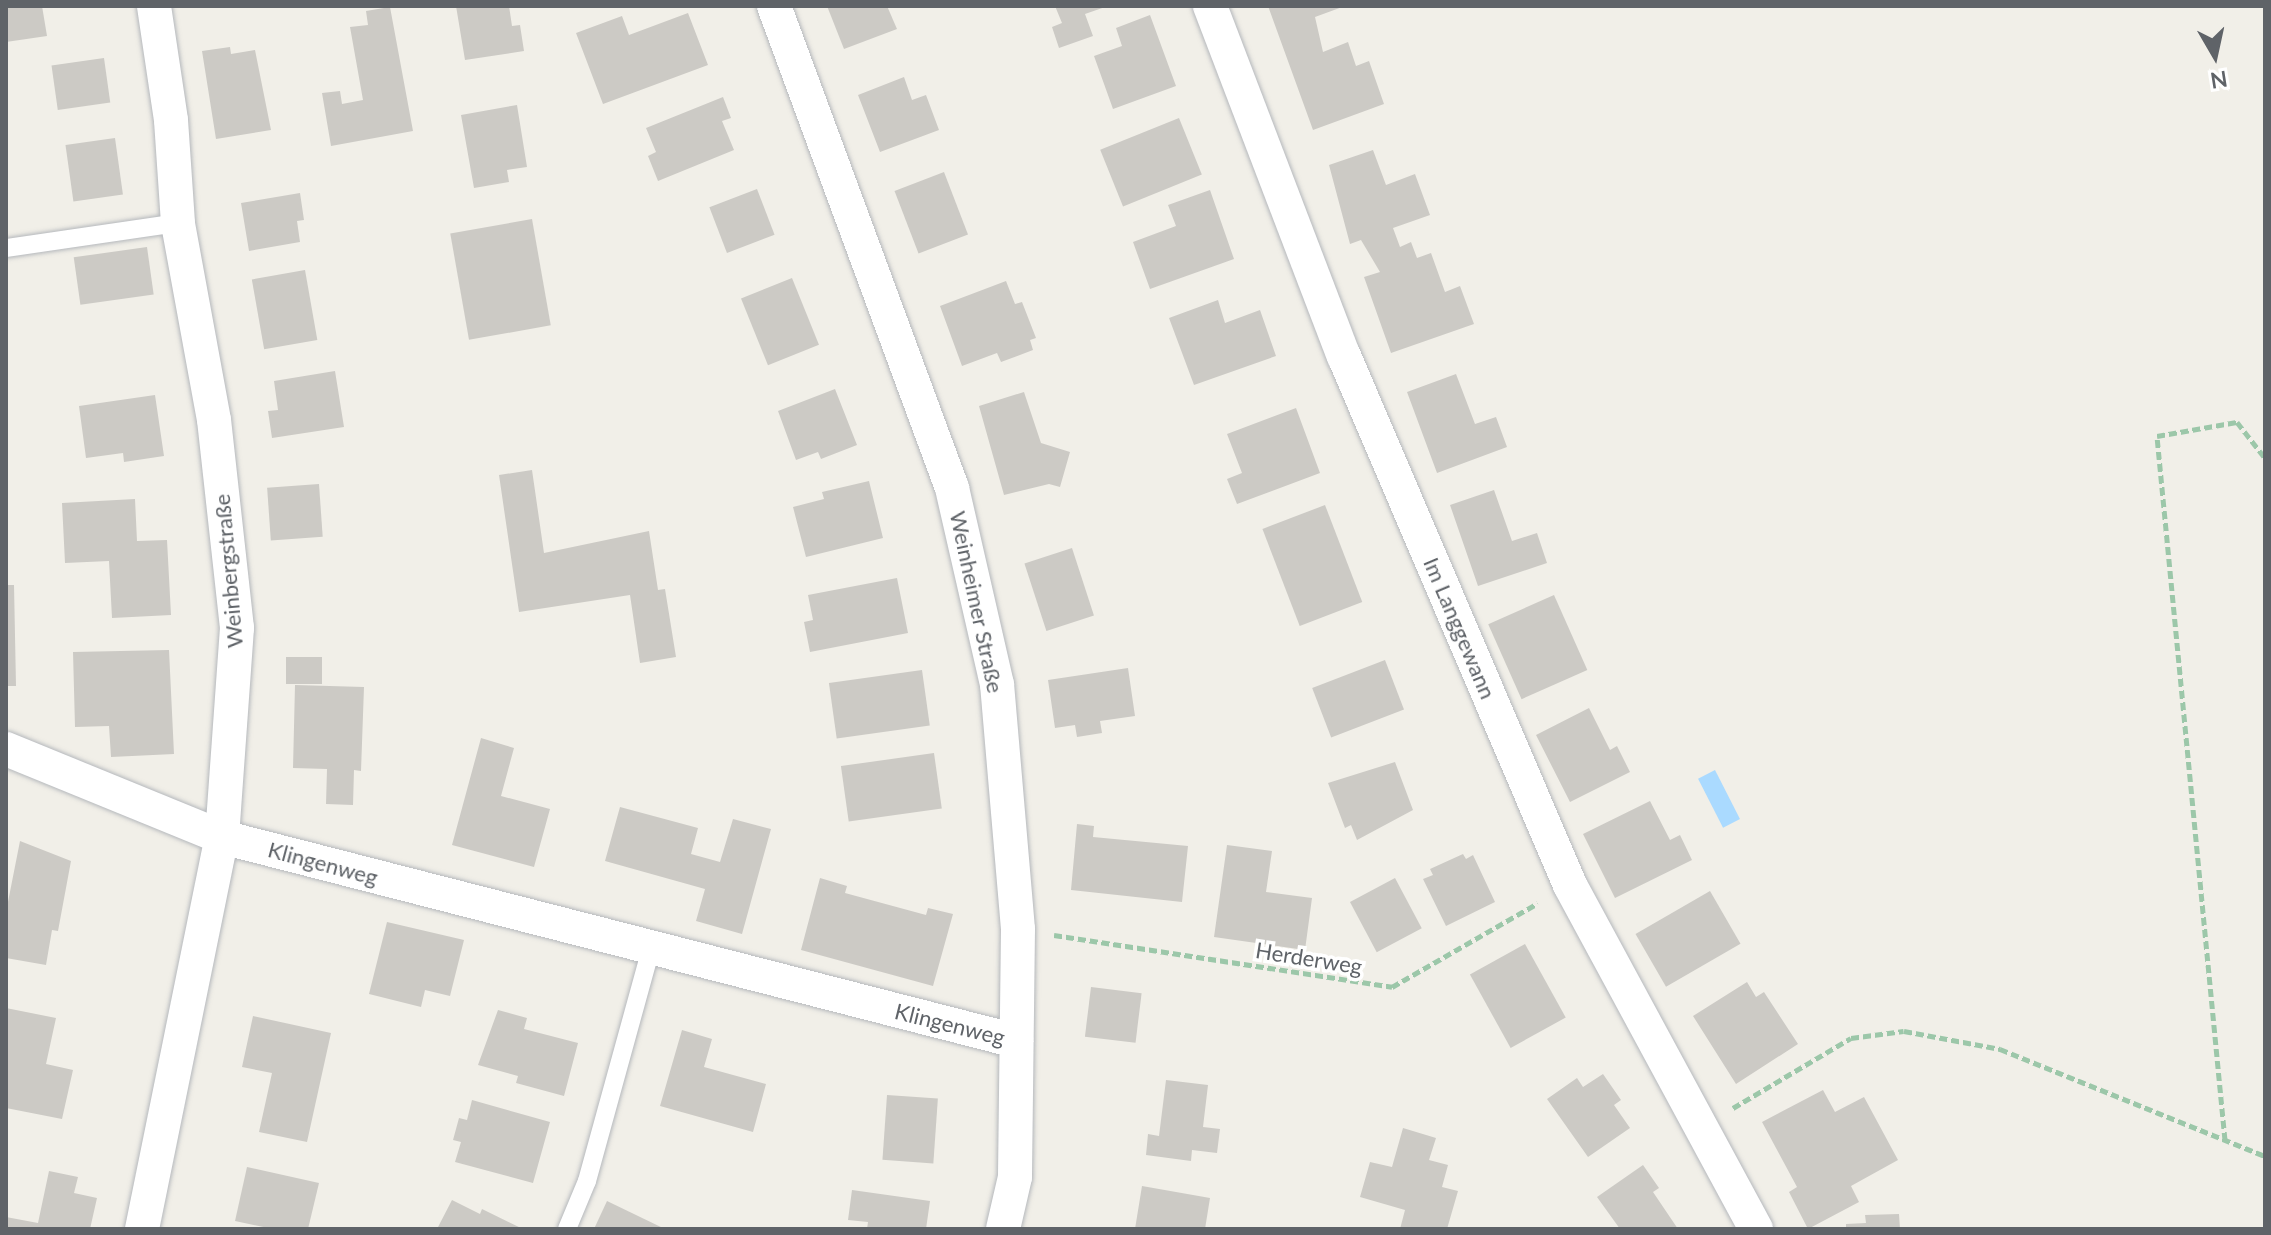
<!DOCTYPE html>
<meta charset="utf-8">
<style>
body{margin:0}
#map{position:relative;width:2271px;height:1235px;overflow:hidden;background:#f1efe8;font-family:Lato,sans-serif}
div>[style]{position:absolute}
.water>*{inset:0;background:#aadaff;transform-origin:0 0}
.building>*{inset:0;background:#cccac5;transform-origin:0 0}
.path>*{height:5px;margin-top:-2.5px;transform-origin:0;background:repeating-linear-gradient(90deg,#9cc7a9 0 8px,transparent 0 12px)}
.roads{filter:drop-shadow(0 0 2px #b5b8bc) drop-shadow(0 0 2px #b5b8bc)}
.lane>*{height:18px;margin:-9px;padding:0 9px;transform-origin:9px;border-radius:9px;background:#fff}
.street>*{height:34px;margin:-17px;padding:0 17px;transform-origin:17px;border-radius:17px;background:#fff}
span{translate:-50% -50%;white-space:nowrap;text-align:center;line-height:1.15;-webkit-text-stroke:7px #fff;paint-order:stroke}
.street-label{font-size:22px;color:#5f6368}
.frame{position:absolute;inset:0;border:8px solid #5f6368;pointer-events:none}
.north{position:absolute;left:2175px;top:16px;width:80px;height:80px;-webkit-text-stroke:6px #fff;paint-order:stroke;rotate:171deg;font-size:22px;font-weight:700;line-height:32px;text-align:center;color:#5f6368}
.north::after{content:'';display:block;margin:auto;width:28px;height:36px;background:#5f6368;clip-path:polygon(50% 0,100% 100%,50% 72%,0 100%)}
</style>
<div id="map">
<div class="water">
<i style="left:1715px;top:770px;width:55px;height:19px;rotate:63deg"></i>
</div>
<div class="building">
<i style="clip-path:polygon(6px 6px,42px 6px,47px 36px,6px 42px)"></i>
<i style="clip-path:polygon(456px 6px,509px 6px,512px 26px,520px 25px,524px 51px,465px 60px)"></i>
<i style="clip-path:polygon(827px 6px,887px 6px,897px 29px,844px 49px)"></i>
<i style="clip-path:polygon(1055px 6px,1108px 6px,1085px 14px,1093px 36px,1059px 48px,1052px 27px,1062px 23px)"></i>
<i style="clip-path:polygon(1268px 6px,1345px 6px,1315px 17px,1323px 52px,1348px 42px,1356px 66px,1369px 61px,1384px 104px,1313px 130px)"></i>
<i style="clip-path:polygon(390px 7px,413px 131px,331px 146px,322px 93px,340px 91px,342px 104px,363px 100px,350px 27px,368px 25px,366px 11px)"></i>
<i style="clip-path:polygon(688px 13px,708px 65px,603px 104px,576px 33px,622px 16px,629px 35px)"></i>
<i style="clip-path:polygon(1150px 15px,1176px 86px,1113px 109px,1094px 56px,1122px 46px,1116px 28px)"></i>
<i style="clip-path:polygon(230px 47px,231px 54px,255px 50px,271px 130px,216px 139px,202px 51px)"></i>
<i style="left:104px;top:58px;width:45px;height:53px;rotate:82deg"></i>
<i style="clip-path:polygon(904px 77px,912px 100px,926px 95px,939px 130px,880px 152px,858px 95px)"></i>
<i style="clip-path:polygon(723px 97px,731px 118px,722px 121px,734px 150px,658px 181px,648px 156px,656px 152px,646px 128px)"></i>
<i style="clip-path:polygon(517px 105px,527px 167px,507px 170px,509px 182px,474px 188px,461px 115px)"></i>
<i style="left:1179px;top:118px;width:61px;height:85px;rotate:68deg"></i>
<i style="left:115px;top:138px;width:57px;height:50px;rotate:82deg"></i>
<i style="clip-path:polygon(1373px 150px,1386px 185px,1415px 174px,1430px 215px,1393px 228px,1400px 247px,1411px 242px,1417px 258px,1431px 253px,1445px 292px,1460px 286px,1474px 324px,1391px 353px,1364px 277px,1380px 272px,1361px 240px,1350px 244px,1329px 165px)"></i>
<i style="left:944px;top:172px;width:67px;height:53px;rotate:69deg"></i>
<i style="left:757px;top:189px;width:49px;height:51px;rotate:69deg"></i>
<i style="clip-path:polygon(1210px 190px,1234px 259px,1150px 289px,1133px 242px,1176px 226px,1168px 205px)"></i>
<i style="clip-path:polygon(300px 193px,304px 220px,297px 221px,300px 242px,249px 251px,241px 203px)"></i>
<i style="left:532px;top:219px;width:108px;height:83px;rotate:80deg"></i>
<i style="left:147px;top:247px;width:48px;height:74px;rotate:82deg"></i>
<i style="left:305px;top:270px;width:71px;height:54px;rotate:80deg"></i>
<i style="left:792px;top:278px;width:72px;height:55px;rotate:68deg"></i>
<i style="clip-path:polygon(1006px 281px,1015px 304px,1022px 302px,1036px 338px,1030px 340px,1033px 350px,1001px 362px,997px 353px,962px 366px,940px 306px)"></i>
<i style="clip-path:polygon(1218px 300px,1225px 323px,1260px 310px,1276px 356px,1194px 385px,1169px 318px)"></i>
<i style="clip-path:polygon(335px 371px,344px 427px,272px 438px,268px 411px,278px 410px,274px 381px)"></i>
<i style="clip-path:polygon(1456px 374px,1475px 424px,1496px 417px,1507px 447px,1437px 473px,1407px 392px)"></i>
<i style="clip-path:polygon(835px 389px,857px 445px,821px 459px,818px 452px,796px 460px,778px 411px)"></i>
<i style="clip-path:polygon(1024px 392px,1041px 443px,1070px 452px,1060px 487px,1049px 484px,1004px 495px,979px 406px)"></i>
<i style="clip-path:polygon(155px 395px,164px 456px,124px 462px,123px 453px,86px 458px,79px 406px)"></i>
<i style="clip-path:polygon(1296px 408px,1320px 473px,1237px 504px,1227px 479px,1242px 473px,1227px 434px)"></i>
<i style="clip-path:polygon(532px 470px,544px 553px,649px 531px,658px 590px,665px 589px,676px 657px,640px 663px,630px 595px,519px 612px,499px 475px)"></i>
<i style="clip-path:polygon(869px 481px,883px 538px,806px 557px,793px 507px,824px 499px,822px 492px)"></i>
<i style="left:319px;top:484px;width:53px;height:52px;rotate:86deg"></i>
<i style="clip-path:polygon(1494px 490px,1512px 541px,1537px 533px,1547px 563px,1478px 586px,1450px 505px)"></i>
<i style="clip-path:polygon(135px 499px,137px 541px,167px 540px,171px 615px,112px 618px,109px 561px,65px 563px,62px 503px)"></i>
<i style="left:1325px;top:505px;width:104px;height:67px;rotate:69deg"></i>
<i style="left:1072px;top:548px;width:71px;height:50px;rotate:72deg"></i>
<i style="clip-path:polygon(897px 578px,908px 633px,810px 652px,804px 622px,813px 620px,808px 595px)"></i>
<i style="clip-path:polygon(6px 585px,14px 585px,16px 686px,6px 686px)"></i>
<i style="left:1554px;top:595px;width:82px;height:72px;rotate:66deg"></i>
<i style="clip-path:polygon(169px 650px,174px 754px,111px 757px,109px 726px,75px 727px,73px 652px)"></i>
<i style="left:286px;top:657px;width:36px;height:27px"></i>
<i style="left:1385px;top:660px;width:53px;height:78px;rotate:69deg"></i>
<i style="clip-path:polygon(1128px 668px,1135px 716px,1100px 721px,1102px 733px,1077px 737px,1075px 725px,1055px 728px,1048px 680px)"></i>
<i style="left:922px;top:670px;width:56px;height:94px;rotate:82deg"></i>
<i style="clip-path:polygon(295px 685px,364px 687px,361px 771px,354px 770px,353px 805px,326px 804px,327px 769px,293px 768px)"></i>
<i style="clip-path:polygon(1589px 708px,1610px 750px,1617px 746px,1630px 772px,1570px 802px,1536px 735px)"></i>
<i style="clip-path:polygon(481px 738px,514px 748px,501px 796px,550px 809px,534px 867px,452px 845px)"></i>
<i style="left:934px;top:753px;width:56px;height:94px;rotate:82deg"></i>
<i style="clip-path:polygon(1395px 762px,1413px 810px,1357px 840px,1351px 825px,1345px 828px,1328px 783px)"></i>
<i style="clip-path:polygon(1650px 801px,1670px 840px,1680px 835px,1692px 860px,1615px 898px,1583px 834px)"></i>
<i style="clip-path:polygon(620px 807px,698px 828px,691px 854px,720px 862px,733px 819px,771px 829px,742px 934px,696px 921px,705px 889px,605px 861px)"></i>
<i style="clip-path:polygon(1077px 824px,1094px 826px,1093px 837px,1188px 846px,1182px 902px,1071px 890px)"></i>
<i style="clip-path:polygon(20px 841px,71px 861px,58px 931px,52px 930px,46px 965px,6px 958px,6px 912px)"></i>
<i style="clip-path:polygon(1227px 845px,1272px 851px,1266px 892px,1312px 898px,1305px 950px,1214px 937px)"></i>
<i style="clip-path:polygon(1463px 854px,1466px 859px,1473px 855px,1495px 902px,1446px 926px,1423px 879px,1433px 875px,1430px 869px)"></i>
<i style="clip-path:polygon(820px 878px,847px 886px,845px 893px,926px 915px,928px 908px,953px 914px,933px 986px,801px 950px)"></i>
<i style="left:1395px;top:878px;width:57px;height:51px;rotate:62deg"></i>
<i style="left:1710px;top:891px;width:61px;height:86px;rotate:60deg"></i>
<i style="clip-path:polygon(387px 922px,464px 940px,450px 996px,425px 990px,421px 1007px,369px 994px)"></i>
<i style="left:1525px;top:944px;width:84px;height:63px;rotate:61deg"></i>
<i style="clip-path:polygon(1747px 982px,1756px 997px,1764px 992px,1798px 1044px,1736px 1084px,1693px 1016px)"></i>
<i style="left:1091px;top:987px;width:51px;height:50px;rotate:7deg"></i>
<i style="clip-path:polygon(6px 1008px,56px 1018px,46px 1064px,73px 1070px,62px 1119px,6px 1108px)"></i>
<i style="clip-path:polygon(498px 1010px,527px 1018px,524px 1029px,578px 1043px,564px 1096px,516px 1083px,518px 1076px,478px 1065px)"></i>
<i style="clip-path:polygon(253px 1016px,331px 1033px,307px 1142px,259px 1132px,272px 1073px,242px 1067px)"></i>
<i style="clip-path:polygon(682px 1030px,712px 1039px,704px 1067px,766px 1084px,753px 1132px,660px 1106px)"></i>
<i style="clip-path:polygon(1603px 1074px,1621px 1100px,1614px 1105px,1630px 1128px,1588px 1157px,1547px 1099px,1577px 1078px,1583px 1087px)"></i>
<i style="clip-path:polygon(1166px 1080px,1208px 1085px,1203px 1127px,1220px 1129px,1217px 1153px,1192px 1150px,1191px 1161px,1146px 1155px,1148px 1134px,1159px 1136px)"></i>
<i style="clip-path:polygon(1823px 1090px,1835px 1112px,1864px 1097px,1898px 1160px,1851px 1186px,1859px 1202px,1808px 1229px,1789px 1192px,1797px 1187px,1762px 1122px)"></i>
<i style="left:887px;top:1095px;width:51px;height:65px;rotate:4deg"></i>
<i style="clip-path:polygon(472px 1100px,550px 1122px,533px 1183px,455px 1162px,461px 1142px,453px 1140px,459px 1118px,467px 1120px)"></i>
<i style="clip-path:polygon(1403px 1128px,1436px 1138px,1429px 1160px,1448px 1165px,1442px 1187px,1458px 1191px,1447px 1229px,1400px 1229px,1405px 1210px,1360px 1197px,1370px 1162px,1392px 1167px)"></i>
<i style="clip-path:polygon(1643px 1165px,1659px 1188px,1653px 1192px,1678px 1229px,1620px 1229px,1597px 1197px)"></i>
<i style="clip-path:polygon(247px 1167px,319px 1183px,308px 1229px,273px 1229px,235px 1221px)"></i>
<i style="clip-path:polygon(49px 1171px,78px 1177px,74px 1193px,97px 1198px,90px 1229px,6px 1229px,6px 1217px,38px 1223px)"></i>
<i style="clip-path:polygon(1142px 1186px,1210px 1198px,1205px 1229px,1135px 1229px)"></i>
<i style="clip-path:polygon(852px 1190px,930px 1201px,926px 1229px,867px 1229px,868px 1222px,848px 1220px)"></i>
<i style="clip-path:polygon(452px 1200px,480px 1214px,482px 1209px,523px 1229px,437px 1229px)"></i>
<i style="clip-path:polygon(607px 1201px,665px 1229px,594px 1229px)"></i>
<i style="clip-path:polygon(1899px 1214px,1900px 1229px,1846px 1229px,1846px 1224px,1866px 1223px,1865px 1215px)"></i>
</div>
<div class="path">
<i style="left:1054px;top:935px;width:342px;rotate:8.7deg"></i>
<i style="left:1392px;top:987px;width:168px;rotate:-29.9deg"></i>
<i style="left:1733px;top:1108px;width:137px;rotate:-30.7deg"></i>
<i style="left:1851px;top:1038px;width:53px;rotate:-7.5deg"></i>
<i style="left:1904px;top:1031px;width:98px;rotate:10.6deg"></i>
<i style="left:2000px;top:1049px;width:286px;rotate:22deg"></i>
<i style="left:2225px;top:1140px;width:707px;rotate:-95.52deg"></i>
<i style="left:2157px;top:436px;width:81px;rotate:-9.9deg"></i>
<i style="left:2237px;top:422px;width:46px;rotate:52.1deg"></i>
</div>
<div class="roads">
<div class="lane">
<i style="left:6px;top:248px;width:174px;rotate:-8.3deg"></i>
<i style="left:567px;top:1229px;width:52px;rotate:-67.4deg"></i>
<i style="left:587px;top:1181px;width:242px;rotate:-74.6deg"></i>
</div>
<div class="street">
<i style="left:774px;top:6px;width:514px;rotate:69.73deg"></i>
<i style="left:952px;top:488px;width:201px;rotate:77.1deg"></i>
<i style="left:997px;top:684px;width:246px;rotate:85.1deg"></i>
<i style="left:1018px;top:929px;width:248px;rotate:90.7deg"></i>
<i style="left:1015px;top:1177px;width:53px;rotate:103deg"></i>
<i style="left:1210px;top:6px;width:375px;rotate:69.1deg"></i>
<i style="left:1344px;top:356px;width:575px;rotate:66.87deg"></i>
<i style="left:1570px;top:885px;width:391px;rotate:61.6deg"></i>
<i style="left:6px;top:749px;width:233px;rotate:22.2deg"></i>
<i style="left:222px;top:837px;width:820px;rotate:14.41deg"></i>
<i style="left:142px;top:1229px;width:400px;rotate:-78.5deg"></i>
<i style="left:222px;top:837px;width:210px;rotate:-85.9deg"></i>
<i style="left:237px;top:628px;width:209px;rotate:-96.3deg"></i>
<i style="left:214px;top:420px;width:200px;rotate:-100.4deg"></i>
<i style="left:178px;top:223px;width:103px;rotate:-93.9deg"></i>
<i style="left:171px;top:120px;width:115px;rotate:-98.5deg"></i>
</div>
</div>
<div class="street-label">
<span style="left:228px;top:571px;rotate:-95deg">Weinbergstraße</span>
<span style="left:977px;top:602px;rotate:78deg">Weinheimer Straße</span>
<span style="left:1460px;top:628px;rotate:67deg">Im Langgewann</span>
<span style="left:323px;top:863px;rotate:15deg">Klingenweg</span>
<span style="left:1309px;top:958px;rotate:9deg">Herderweg</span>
<span style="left:950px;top:1024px;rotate:14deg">Klingenweg</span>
</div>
<div class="frame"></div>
<div class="north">N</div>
</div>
